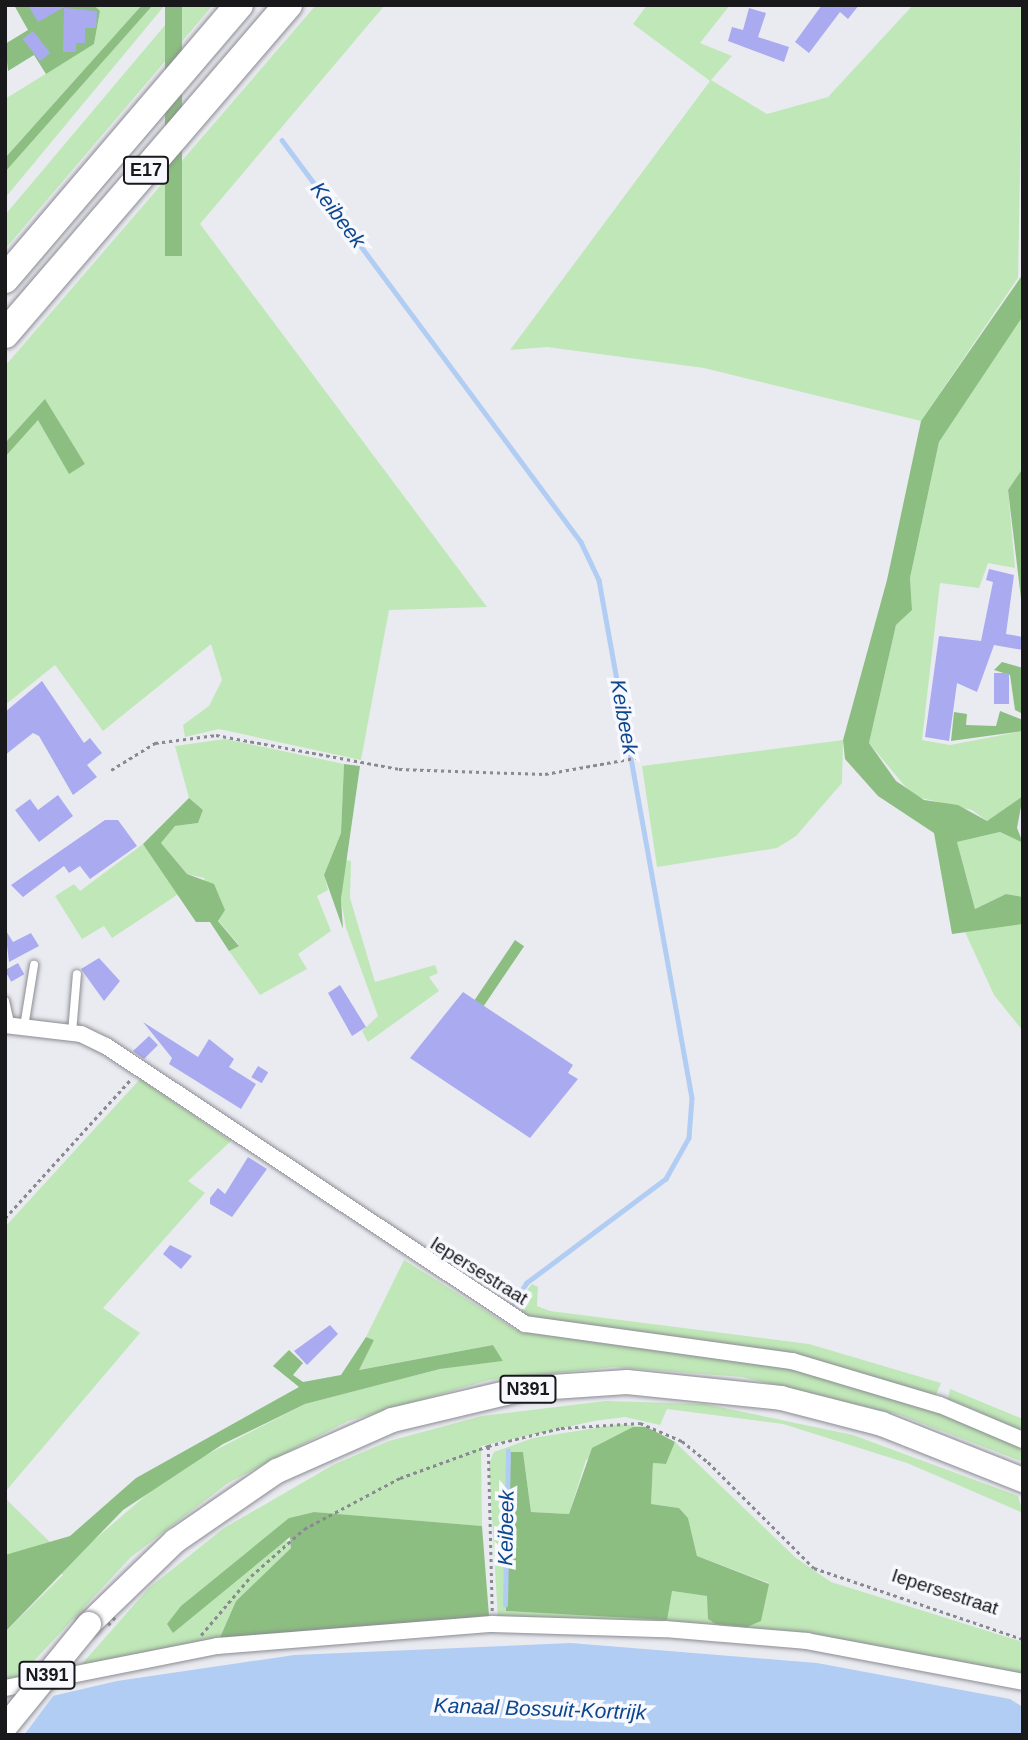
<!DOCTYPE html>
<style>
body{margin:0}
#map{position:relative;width:1028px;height:1740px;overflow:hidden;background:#eaebf1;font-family:Arial,sans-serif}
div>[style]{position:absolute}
.green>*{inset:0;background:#c0e7b7}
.forest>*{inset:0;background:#8dbe81;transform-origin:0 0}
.water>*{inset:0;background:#b2cdf3}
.pier>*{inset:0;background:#eaebf1}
.stream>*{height:4.5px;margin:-2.25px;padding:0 2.25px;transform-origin:2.25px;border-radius:2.25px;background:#b2cdf3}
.building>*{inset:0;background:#aaaaf0;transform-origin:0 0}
.path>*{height:2.5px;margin-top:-1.25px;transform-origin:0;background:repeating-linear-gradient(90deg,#898a8f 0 3.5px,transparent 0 7px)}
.roads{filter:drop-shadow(0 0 2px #8b8b92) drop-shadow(0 0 2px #8b8b92)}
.service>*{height:8px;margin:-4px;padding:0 4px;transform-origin:4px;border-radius:4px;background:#fff}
.minor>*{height:16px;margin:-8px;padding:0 8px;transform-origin:8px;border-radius:8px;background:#fff}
.primary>*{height:24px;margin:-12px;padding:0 12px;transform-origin:12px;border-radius:12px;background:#fff}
.motorway>*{height:28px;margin:-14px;padding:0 14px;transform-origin:14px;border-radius:14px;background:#fff}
.path-bridge>*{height:2.5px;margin-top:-1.25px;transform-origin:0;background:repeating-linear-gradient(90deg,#898a8f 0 3.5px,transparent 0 7px)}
.bridges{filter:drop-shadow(0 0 2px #8b8b92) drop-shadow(0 0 2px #8b8b92)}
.primary-bridge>*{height:24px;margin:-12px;padding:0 12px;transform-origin:12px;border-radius:12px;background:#fff}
span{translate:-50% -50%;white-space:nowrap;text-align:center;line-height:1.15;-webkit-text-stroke:7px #f8f8ff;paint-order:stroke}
.shield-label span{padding:2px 5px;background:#f8f8ff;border:2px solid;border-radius:5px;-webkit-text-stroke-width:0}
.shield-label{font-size:18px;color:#19191c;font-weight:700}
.street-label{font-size:19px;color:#19191c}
.water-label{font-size:21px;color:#0c468d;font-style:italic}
.frame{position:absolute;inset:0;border:7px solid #19191c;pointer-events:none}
</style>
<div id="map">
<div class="green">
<i style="clip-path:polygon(94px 5px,142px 5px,5px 158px,5px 99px,94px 44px,100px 11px)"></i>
<i style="clip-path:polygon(153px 5px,165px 5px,5px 198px,5px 172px)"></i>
<i style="clip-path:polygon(182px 5px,213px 5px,5px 249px,5px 215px)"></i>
<i style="clip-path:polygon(316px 5px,385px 5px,200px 224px,487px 607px,389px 610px,361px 760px,219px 729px,185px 737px,183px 725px,209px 706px,222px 680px,211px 644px,103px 731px,55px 665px,5px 705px,5px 457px,38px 419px,69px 473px,85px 464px,45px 400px,5px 443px,5px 366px)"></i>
<i style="clip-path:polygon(647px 5px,730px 5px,700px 43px,732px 56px,711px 80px,767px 114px,828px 97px,913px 5px,1023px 5px,1018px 278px,921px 421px,704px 368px,547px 347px,510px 350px,710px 81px,633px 24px)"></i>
<i style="clip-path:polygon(1023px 316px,1023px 468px,1008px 490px,1015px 568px,988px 563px,979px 588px,940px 583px,922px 740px,950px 745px,1023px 731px,1023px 796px,987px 821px,972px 810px,913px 796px,869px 743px,896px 625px,912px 610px,910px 578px,939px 442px)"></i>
<i style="clip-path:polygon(225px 739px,344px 764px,341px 833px,324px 875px,328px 890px,317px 896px,331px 931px,298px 954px,307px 969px,260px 995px,229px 951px,239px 945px,218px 920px,204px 878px,187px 874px,161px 843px,175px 826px,198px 823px,203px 810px,189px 798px,175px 746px)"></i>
<i style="clip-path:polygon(843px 740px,842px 783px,796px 836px,777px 848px,657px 867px,642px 766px)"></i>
<i style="clip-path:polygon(1000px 832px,1023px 843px,1023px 897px,1006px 894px,975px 909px,957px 842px)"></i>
<i style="clip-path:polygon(143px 844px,180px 893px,112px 938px,104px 926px,82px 939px,55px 896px,74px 884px,80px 891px)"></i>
<i style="clip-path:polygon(345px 860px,351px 861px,350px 898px,375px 982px,435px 965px,438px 973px,429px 977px,439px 991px,368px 1042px,362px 1031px,378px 1016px,346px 928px,341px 900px)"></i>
<i style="clip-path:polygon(1023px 924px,1023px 1031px,994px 995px,965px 932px)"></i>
<i style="clip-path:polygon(140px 1079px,231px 1141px,188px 1181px,205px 1193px,103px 1308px,140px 1333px,5px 1492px,5px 1227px)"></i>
<i style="clip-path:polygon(404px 1260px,516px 1330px,764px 1360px,867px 1386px,1023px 1445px,1023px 1462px,900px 1415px,742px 1377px,614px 1367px,489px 1380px,348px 1421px,228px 1483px,131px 1557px,19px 1677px,5px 1680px,5px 1632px,63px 1575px,58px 1571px,173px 1472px,305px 1404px,440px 1369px,503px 1361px,493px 1345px,358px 1370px,374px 1340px,366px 1337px)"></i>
<i style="clip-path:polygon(532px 1284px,538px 1287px,537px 1306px,550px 1311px,809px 1344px,941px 1383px,935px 1397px,785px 1354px,573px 1330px,522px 1315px,522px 1296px)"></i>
<i style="clip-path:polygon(950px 1389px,1023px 1419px,1023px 1431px,948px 1399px)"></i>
<i style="clip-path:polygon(606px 1401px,705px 1404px,853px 1435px,1018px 1496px,1023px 1513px,907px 1463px,783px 1424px,667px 1409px,660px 1425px,625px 1417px,594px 1421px,481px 1446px,482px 1526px,314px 1512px,289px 1518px,283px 1541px,295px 1541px,291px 1548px,236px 1601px,218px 1642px,80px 1666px,149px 1588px,224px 1528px,333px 1465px,389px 1441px,482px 1416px)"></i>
<i style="clip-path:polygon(620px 1424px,647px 1427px,633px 1427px,586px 1460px,569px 1514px,531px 1512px,523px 1452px,507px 1611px,671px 1591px,708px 1596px,708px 1618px,769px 1583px,697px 1556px,688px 1518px,679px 1508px,651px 1504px,653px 1463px,666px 1464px,675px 1442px,796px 1558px,831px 1582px,1023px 1642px,1023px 1678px,824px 1640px,498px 1620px,489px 1464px,494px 1452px,533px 1438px)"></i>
<i style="clip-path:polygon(5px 1498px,52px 1544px,5px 1555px)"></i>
</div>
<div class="forest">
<i style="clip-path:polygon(14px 5px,94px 5px,100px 11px,94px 44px,46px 74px,34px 55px,8px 71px,5px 44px,28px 30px)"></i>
<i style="clip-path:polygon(142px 5px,153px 5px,5px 172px,5px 158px)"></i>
<i style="left:165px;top:5px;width:17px;height:251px"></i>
<i style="clip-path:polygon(1023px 274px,1023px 316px,939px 442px,910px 578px,912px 610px,896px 625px,869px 743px,896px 781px,924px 800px,958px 805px,987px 821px,1023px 796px,1017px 828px,1023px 843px,1000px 832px,957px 842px,975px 909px,1006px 894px,1023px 897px,1023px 924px,952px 934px,934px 833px,878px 796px,845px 759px,843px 740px,887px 580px,921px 421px)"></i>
<i style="clip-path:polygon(45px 399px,85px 464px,69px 474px,38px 420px,5px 457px,5px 443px)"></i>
<i style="clip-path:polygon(1023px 468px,1023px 615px,1008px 490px)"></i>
<i style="clip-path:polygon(1002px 662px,1023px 668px,1023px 714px,1015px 710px,1010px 675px,994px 670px)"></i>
<i style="clip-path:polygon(1000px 711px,1023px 720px,1023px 731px,951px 741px,954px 712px,967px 714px,966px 725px,996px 726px)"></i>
<i style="clip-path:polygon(344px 764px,360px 766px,341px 899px,343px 929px,324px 875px,341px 833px)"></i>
<i style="clip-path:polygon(189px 798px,203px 810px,198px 823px,175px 826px,161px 843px,187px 874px,214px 884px,225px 910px,218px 921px,239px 946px,229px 951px,210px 922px,196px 922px,143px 844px)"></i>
<i style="left:515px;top:940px;width:11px;height:84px;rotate:34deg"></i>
<i style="clip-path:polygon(366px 1337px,374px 1340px,359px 1370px,493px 1345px,503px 1361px,440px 1369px,305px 1404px,223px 1444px,123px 1510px,5px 1632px,5px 1555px,70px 1536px,136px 1478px,299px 1387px,273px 1366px,289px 1350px,303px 1363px,293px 1375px,303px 1382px,341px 1375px)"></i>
<i style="clip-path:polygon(633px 1427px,647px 1427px,675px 1442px,666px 1464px,653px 1463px,651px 1504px,679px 1508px,688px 1518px,697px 1556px,769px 1584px,761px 1621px,747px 1627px,716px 1624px,708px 1619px,707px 1596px,672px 1591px,667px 1620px,506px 1611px,506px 1452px,523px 1452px,531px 1512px,569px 1514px,592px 1448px)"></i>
<i style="clip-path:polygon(314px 1512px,482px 1526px,489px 1616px,218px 1642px,236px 1601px,291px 1548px,290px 1537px,173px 1633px,167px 1624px,181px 1606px,289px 1518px)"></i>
</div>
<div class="water">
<i style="clip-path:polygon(571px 1643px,817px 1663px,1010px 1699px,1023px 1707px,1023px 1735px,5px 1735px,5px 1707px,117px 1681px,294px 1655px)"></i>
</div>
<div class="pier">
<i style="clip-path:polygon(57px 1691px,24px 1735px,5px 1735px,5px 1704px)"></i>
</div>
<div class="stream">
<i style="left:282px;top:140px;width:501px;rotate:53.36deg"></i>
<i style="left:581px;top:542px;width:42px;rotate:64.7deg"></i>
<i style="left:599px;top:580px;width:526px;rotate:79.82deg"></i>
<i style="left:692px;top:1098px;width:40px;rotate:94.3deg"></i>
<i style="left:689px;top:1138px;width:47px;rotate:119.3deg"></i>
<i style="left:666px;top:1179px;width:174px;rotate:143.2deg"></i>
<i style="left:527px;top:1283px;width:25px;rotate:124deg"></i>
<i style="left:505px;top:1605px;width:154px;rotate:-88.9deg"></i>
</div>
<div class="building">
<i style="clip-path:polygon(28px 5px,68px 5px,38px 22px)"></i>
<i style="clip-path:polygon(822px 5px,859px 5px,848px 19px,840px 12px,809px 53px,795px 42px)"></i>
<i style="clip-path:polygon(64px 8px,97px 11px,96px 28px,85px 28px,85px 43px,76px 43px,76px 52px,63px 52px)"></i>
<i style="clip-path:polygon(749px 8px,766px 13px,758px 37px,789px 47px,784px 62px,728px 41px,732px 27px,743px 30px)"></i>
<i style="left:33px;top:31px;width:28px;height:13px;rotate:52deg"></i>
<i style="clip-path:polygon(989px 569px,1014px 575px,1006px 634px,1023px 637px,1023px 650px,994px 645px,977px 692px,957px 683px,949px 741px,925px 737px,939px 636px,981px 641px,993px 582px,986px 580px)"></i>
<i style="left:994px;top:673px;width:15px;height:31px"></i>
<i style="clip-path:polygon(42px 681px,84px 743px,90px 738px,102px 753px,87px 765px,97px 777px,73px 795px,39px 736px,33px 733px,5px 755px,5px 712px)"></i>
<i style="clip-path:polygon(58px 795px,73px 816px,39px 842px,15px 810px,30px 799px,38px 810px)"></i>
<i style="clip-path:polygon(105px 820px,118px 820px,137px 846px,90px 879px,80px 866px,69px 873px,64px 866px,23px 897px,11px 885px)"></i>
<i style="clip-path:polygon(5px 929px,13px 942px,31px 933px,39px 946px,9px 962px)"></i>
<i style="clip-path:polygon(99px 958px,120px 981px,104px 1001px,81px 969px)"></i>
<i style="left:18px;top:963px;width:13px;height:15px;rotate:61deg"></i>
<i style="clip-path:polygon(340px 985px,366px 1027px,352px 1036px,328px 993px)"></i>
<i style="clip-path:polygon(463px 992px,573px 1065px,568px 1073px,578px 1079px,530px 1138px,410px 1058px)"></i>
<i style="clip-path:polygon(143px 1022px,198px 1057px,209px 1039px,234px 1059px,229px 1067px,256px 1084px,241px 1109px,169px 1064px,172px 1058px)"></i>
<i style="clip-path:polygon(149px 1036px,158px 1045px,144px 1059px,133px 1051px)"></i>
<i style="left:258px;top:1066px;width:12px;height:13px;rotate:31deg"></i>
<i style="clip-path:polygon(248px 1157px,267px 1169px,232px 1217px,210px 1204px,210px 1198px,218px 1188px,225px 1194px)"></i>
<i style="clip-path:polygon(170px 1245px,192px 1256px,181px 1269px,163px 1254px)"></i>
<i style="clip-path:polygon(330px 1325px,338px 1334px,307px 1365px,294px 1351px)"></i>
</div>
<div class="path">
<i style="left:111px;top:770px;width:52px;rotate:-31.5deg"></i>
<i style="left:155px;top:743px;width:62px;rotate:-7.5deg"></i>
<i style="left:216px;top:735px;width:186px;rotate:10.5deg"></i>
<i style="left:399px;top:769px;width:146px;rotate:2deg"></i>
<i style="left:545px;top:774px;width:97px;rotate:-10.1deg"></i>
<i style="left:5px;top:1218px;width:186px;rotate:-47.8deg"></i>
<i style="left:492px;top:1611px;width:165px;rotate:-91.4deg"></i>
<i style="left:488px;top:1446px;width:75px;rotate:-13.9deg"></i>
<i style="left:561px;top:1428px;width:79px;rotate:-3.6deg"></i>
<i style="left:640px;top:1423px;width:46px;rotate:23.2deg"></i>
<i style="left:682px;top:1441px;width:33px;rotate:39deg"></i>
<i style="left:708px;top:1462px;width:150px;rotate:45deg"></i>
<i style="left:814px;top:1568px;width:221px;rotate:18.8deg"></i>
<i style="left:201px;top:1635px;width:77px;rotate:-49.7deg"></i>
<i style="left:251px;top:1576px;width:71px;rotate:-41.6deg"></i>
<i style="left:304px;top:1529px;width:109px;rotate:-28deg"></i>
<i style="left:400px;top:1478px;width:94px;rotate:-20deg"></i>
</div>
<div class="roads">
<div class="service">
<i style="left:5px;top:1001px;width:26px;rotate:77deg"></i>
<i style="left:24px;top:1027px;width:63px;rotate:-80.8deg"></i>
<i style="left:72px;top:1033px;width:59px;rotate:-85.2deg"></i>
</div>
<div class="minor">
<i style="left:5px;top:1025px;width:77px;rotate:6.8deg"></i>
<i style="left:81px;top:1034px;width:28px;rotate:26deg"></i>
<i style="left:106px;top:1046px;width:503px;rotate:33.56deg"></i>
<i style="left:525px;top:1324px;width:270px;rotate:7.9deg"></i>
<i style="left:792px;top:1361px;width:154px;rotate:16.6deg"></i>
<i style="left:940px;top:1405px;width:90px;rotate:22.9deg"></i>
<i style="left:5px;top:1688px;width:216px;rotate:-11.2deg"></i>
<i style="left:217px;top:1646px;width:276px;rotate:-4.6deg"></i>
<i style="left:492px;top:1624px;width:173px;rotate:1.7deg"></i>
<i style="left:665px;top:1629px;width:143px;rotate:4.8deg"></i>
<i style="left:807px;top:1641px;width:220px;rotate:10.7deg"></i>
</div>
<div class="primary">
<i style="left:89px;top:1624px;width:120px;rotate:-44deg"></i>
<i style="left:175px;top:1541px;width:124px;rotate:-34.5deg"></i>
<i style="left:277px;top:1471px;width:126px;rotate:-23.9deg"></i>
<i style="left:392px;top:1420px;width:135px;rotate:-13.3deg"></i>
<i style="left:523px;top:1389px;width:104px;rotate:-3.9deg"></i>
<i style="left:627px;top:1382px;width:155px;rotate:5.9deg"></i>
<i style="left:781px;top:1398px;width:104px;rotate:14.4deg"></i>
<i style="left:882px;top:1424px;width:152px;rotate:21.7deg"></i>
</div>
<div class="motorway">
<i style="left:5px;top:279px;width:360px;rotate:-49.5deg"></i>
<i style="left:5px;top:334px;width:434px;rotate:-49.3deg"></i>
</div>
</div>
<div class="path-bridge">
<i style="left:108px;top:1625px;width:12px;rotate:-48deg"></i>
</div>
<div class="bridges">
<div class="primary-bridge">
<i style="left:5px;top:1727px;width:133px;rotate:-50.8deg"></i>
</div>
</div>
<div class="shield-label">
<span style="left:146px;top:170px">E17</span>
<span style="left:528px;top:1389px">N391</span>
<span style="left:47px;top:1675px">N391</span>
</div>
<div class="street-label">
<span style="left:479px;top:1271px;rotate:32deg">Iepersestraat</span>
<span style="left:945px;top:1592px;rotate:18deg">Iepersestraat</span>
</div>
<div class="water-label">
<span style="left:338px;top:215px;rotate:53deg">Keibeek</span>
<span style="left:624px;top:717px;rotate:80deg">Keibeek</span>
<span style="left:506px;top:1528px;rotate:-89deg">Keibeek</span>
<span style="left:540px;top:1709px;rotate:2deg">Kanaal Bossuit-Kortrijk</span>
</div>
<div class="frame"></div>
</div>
